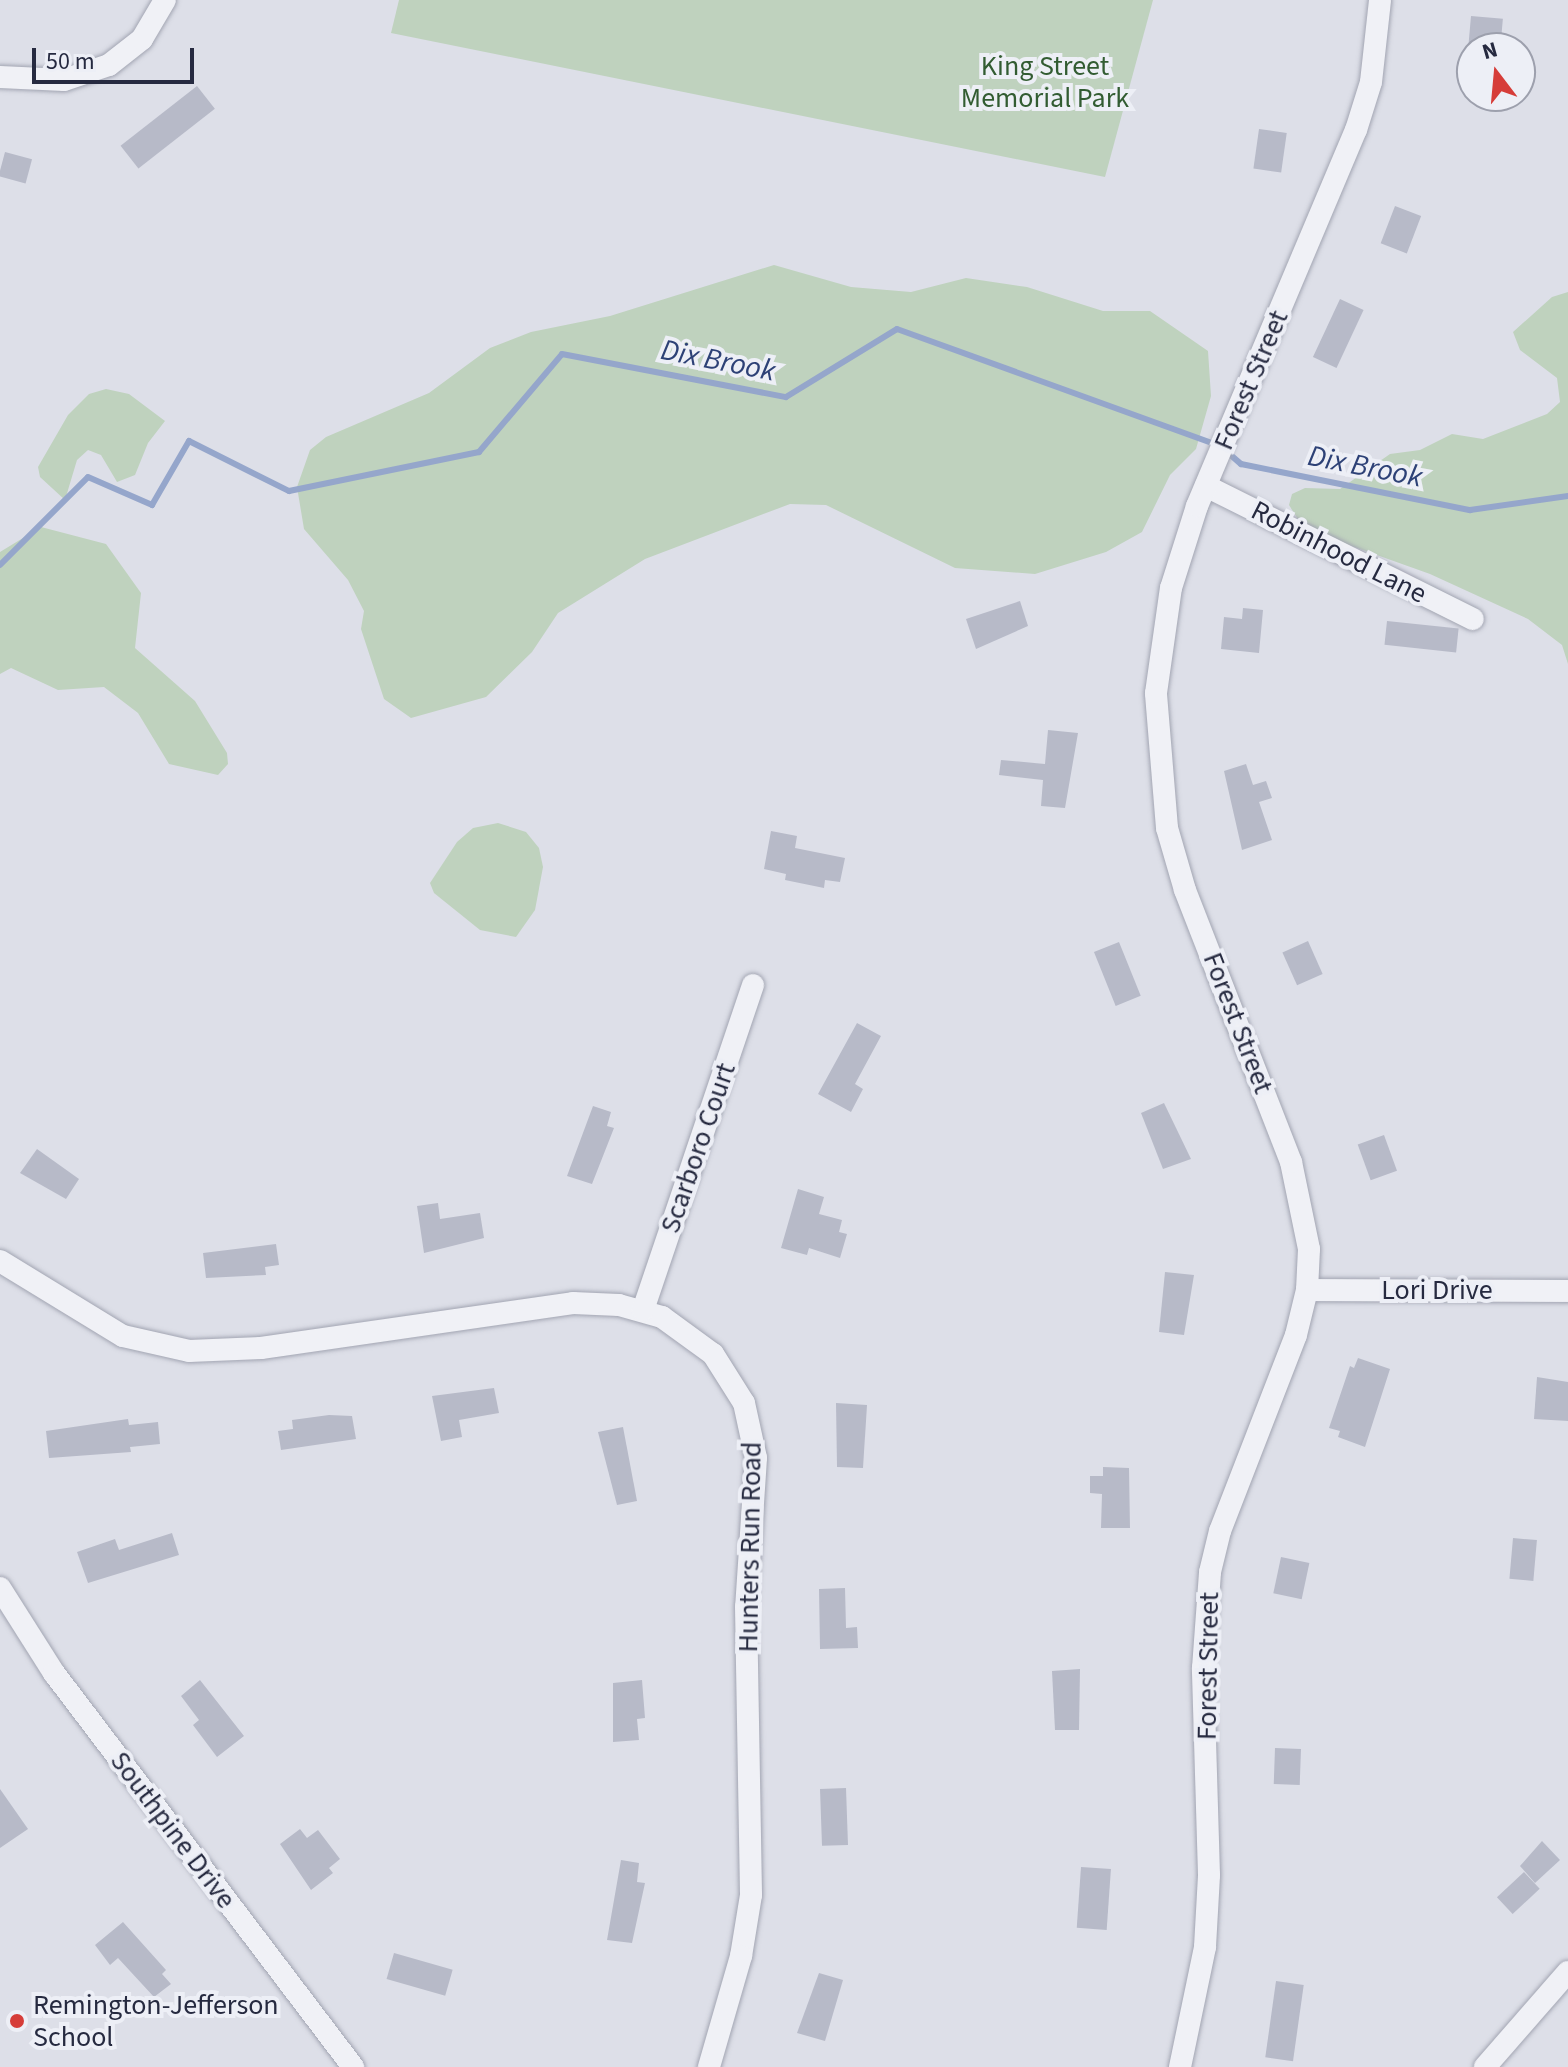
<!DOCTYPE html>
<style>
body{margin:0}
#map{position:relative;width:1568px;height:2067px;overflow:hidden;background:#dddfe8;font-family:"Source Sans 3",sans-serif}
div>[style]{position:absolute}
.green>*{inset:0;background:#bfd2be}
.stream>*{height:6px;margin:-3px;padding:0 3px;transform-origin:3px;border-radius:3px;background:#95a6cb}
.building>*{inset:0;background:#b7bac8;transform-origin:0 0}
.roads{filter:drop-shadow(0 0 2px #a2a5b2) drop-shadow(0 0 2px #a2a5b2)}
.minor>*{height:22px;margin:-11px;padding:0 11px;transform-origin:11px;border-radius:11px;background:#f0f1f6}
.dots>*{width:22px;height:22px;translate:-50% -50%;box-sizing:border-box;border:4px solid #edeff6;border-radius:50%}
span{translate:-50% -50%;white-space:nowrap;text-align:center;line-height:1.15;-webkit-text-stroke:8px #edeff6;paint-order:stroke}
.park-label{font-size:28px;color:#325c32}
.street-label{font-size:28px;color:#262a40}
.poi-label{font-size:28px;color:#262a40}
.left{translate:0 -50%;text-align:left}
.water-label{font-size:30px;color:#2d4176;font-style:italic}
.north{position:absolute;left:1456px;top:32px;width:80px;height:80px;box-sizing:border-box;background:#edeff6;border:2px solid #9da0ad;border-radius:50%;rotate:344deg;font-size:22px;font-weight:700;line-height:32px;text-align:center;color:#262a40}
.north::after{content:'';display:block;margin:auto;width:28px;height:36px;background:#d63d39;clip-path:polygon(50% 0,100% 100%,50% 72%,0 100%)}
.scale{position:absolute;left:32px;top:48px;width:162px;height:36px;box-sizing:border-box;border:4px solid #262a40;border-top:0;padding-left:10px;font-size:24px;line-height:28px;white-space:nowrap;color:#262a40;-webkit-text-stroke:6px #edeff6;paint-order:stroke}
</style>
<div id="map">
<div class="green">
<i style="clip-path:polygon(399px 0,1153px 0,1105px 177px,391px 33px)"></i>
<i style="clip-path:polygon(774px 265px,851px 287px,911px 292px,966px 278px,1027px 287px,1103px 311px,1150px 311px,1208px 351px,1211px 396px,1196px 449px,1170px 475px,1142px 532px,1106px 552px,1035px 574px,955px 568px,826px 505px,790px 504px,645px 559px,558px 613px,532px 652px,486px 697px,411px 718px,384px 699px,361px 629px,364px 611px,348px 580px,304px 529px,297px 487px,310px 450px,326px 437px,429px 393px,490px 348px,531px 332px,610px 316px)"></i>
<i style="clip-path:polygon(1568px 292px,1568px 664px,1562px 645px,1528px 619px,1430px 574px,1304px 529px,1289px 505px,1292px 494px,1305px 488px,1340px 489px,1390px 454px,1420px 450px,1452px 434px,1483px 439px,1547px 414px,1560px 402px,1557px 378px,1520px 350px,1513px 332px,1552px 297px)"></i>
<i style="clip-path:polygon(106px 389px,129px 394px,165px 421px,148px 443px,135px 475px,117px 482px,101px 455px,88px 450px,77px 460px,65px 500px,40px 477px,38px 467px,68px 415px,89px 394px)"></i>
<i style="clip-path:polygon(41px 527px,106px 544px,141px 593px,135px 648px,195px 701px,227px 753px,228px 764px,218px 775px,169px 764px,138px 713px,104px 687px,58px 690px,11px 668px,0 674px,0 552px)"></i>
<i style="clip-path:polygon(498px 823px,526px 832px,539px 848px,543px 867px,535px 910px,516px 937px,480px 930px,434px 893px,430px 883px,457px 842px,473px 828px)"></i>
</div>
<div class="stream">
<i style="left:1226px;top:451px;width:20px;rotate:41deg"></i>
<i style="left:1241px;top:464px;width:234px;rotate:11.4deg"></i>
<i style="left:1470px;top:510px;width:99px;rotate:-8.1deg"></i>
<i style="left:0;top:565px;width:124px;rotate:-45deg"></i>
<i style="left:88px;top:477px;width:70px;rotate:23.6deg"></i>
<i style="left:152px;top:505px;width:74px;rotate:-60deg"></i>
<i style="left:189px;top:441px;width:112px;rotate:26.6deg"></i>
<i style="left:289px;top:491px;width:194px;rotate:-11.6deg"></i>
<i style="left:479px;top:452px;width:128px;rotate:-49.7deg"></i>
<i style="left:562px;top:354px;width:228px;rotate:10.9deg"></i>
<i style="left:786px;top:397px;width:130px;rotate:-31.5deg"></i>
<i style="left:897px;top:329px;width:340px;rotate:19.9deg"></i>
</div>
<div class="building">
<i style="left:1471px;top:16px;width:32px;height:32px;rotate:5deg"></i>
<i style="left:197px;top:86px;width:29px;height:97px;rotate:52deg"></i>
<i style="left:1259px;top:129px;width:28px;height:40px;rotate:8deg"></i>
<i style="left:5px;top:152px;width:28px;height:25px;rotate:15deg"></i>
<i style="left:1395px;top:206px;width:28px;height:40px;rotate:21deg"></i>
<i style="left:1340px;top:299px;width:26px;height:64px;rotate:25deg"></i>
<i style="clip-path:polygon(1020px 601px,1028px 626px,976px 649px,966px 619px)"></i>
<i style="clip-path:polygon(1243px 608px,1263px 610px,1259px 653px,1221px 649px,1224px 617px,1242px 619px)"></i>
<i style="left:1387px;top:621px;width:72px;height:24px;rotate:6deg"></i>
<i style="clip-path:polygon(1048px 730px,1078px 733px,1065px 808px,1041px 806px,1043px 780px,999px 775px,1001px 760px,1045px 764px)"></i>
<i style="clip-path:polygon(1246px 764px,1253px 785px,1266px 781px,1272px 798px,1259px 802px,1272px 840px,1242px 850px,1224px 771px)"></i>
<i style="clip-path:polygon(771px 831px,797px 836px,795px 848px,845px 858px,840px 882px,825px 880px,824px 888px,785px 880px,786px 874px,764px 869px)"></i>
<i style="left:1308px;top:941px;width:36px;height:28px;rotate:66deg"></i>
<i style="left:1119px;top:942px;width:58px;height:27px;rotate:68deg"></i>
<i style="clip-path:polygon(857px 1023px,881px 1036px,855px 1084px,863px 1089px,851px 1112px,818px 1094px)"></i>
<i style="clip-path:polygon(1164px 1103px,1191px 1159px,1163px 1169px,1141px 1113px)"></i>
<i style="clip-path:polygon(593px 1106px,611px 1112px,607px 1126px,614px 1128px,592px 1184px,567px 1176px)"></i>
<i style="left:1384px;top:1135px;width:38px;height:28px;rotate:70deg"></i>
<i style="clip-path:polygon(37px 1149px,79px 1179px,66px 1199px,20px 1173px)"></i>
<i style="clip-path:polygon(798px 1189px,824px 1197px,819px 1214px,842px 1220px,839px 1232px,847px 1234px,840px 1258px,809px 1248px,807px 1255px,781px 1248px)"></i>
<i style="clip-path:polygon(438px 1203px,440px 1219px,480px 1213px,484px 1238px,424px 1253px,417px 1206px)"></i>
<i style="clip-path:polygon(276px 1244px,279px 1265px,265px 1267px,266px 1275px,206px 1278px,203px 1253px)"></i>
<i style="clip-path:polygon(1165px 1272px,1194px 1275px,1184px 1335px,1159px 1332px)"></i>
<i style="clip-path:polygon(1358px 1358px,1390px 1369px,1365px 1447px,1338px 1437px,1340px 1431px,1329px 1428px,1350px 1366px,1354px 1368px)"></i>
<i style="clip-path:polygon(1537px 1377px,1568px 1382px,1568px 1421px,1534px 1419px)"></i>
<i style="clip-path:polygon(494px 1388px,499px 1413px,459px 1420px,462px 1437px,441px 1441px,432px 1396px)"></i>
<i style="clip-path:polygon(836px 1403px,867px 1405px,863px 1468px,837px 1467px)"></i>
<i style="clip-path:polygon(329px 1415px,352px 1416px,356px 1439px,281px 1450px,278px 1431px,293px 1429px,292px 1420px)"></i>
<i style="clip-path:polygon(128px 1419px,129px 1425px,158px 1422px,160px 1444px,130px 1447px,131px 1452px,49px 1458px,46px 1431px)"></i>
<i style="clip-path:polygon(623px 1427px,637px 1501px,617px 1505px,598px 1432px)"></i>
<i style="clip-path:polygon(1103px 1467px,1129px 1468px,1130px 1528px,1101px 1528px,1102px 1494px,1090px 1493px,1090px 1476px,1103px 1476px)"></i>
<i style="clip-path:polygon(172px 1533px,179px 1555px,88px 1583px,77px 1552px,115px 1539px,119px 1550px)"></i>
<i style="left:1513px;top:1538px;width:24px;height:41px;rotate:5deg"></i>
<i style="left:1281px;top:1557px;width:29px;height:37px;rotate:12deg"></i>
<i style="clip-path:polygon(845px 1588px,846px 1628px,857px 1627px,858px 1648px,820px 1649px,819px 1589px)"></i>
<i style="clip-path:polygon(1080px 1669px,1079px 1730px,1055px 1730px,1052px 1671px)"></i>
<i style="clip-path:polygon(200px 1680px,244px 1736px,217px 1757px,193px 1725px,199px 1720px,181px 1696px)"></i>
<i style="clip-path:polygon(642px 1680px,645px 1718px,637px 1719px,639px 1740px,613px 1742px,613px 1683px)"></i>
<i style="left:1275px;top:1748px;width:26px;height:36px;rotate:2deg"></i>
<i style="left:846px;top:1788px;width:57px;height:26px;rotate:88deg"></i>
<i style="clip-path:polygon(0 1789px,28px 1829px,0 1848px)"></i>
<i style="clip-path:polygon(300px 1829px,307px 1838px,318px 1830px,340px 1859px,329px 1868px,333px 1873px,311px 1890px,280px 1844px)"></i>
<i style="clip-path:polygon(1542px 1841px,1560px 1860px,1535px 1883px,1520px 1866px)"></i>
<i style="clip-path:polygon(621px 1860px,639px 1863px,637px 1882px,645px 1883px,632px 1943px,607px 1940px)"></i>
<i style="left:1081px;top:1867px;width:30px;height:61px;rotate:4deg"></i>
<i style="left:1524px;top:1872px;width:23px;height:37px;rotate:47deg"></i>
<i style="clip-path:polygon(123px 1922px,166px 1970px,162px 1974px,171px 1984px,154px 1997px,118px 1958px,110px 1965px,95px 1945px)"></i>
<i style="left:394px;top:1953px;width:61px;height:27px;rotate:16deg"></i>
<i style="clip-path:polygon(819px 1973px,843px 1980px,825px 2041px,797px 2033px)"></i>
<i style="left:1276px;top:1981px;width:28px;height:77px;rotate:8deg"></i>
</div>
<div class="roads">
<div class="minor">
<i style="left:0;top:77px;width:64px;rotate:2.7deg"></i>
<i style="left:64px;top:80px;width:47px;rotate:-18.4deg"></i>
<i style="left:109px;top:65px;width:42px;rotate:-38.2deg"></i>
<i style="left:142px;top:39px;width:45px;rotate:-59.5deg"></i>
<i style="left:1206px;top:486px;width:298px;rotate:26.5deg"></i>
<i style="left:0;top:1261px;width:144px;rotate:31.4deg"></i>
<i style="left:123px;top:1336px;width:68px;rotate:12.8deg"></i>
<i style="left:189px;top:1351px;width:72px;rotate:-2.4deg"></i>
<i style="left:261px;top:1348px;width:315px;rotate:-8.2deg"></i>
<i style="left:573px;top:1303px;width:46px;rotate:2.5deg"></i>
<i style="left:619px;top:1305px;width:45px;rotate:15.6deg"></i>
<i style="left:662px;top:1317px;width:63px;rotate:36deg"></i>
<i style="left:713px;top:1354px;width:58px;rotate:57.7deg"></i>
<i style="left:744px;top:1403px;width:56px;rotate:77.7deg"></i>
<i style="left:756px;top:1458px;width:149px;rotate:93.8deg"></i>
<i style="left:746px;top:1607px;width:288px;rotate:89deg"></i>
<i style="left:751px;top:1895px;width:62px;rotate:99.3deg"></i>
<i style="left:741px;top:1956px;width:116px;rotate:106.1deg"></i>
<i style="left:1307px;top:1290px;width:261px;rotate:0.2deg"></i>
<i style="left:643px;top:1310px;width:343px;rotate:-71.3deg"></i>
<i style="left:0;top:1588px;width:101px;rotate:57.6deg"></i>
<i style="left:54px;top:1673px;width:495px;rotate:52.8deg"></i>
<i style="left:1180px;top:2067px;width:123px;rotate:-78.2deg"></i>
<i style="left:1205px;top:1947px;width:72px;rotate:-86.8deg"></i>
<i style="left:1209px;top:1875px;width:207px;rotate:-91.7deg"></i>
<i style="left:1203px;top:1668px;width:96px;rotate:-85.8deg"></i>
<i style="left:1210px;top:1572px;width:42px;rotate:-76.3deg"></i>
<i style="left:1220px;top:1531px;width:210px;rotate:-68.8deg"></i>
<i style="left:1296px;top:1335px;width:46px;rotate:-76.3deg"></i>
<i style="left:1307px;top:1290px;width:41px;rotate:-87.2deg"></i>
<i style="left:1309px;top:1249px;width:89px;rotate:-101.7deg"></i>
<i style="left:1291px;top:1162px;width:292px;rotate:-111.3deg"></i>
<i style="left:1185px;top:890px;width:65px;rotate:-106.2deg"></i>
<i style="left:1167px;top:828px;width:135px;rotate:-94.7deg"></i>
<i style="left:1156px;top:693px;width:106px;rotate:-81.9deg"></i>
<i style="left:1171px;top:588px;width:86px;rotate:-72.4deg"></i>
<i style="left:1197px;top:506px;width:408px;rotate:-67.1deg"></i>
<i style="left:1356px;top:130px;width:50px;rotate:-72.6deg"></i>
<i style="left:1371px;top:82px;width:82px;rotate:-83.7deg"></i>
<i style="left:1485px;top:2067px;width:126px;rotate:-48.9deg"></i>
</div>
</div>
<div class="dots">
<i style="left:17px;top:2021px;background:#d63d39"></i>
</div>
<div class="park-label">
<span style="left:1045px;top:82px">King Street<br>Memorial Park</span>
</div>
<div class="street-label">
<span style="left:1251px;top:380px;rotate:-67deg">Forest Street</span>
<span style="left:1339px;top:552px;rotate:27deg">Robinhood Lane</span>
<span style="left:1238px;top:1023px;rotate:69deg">Forest Street</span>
<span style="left:698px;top:1148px;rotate:-71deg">Scarboro Court</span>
<span style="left:1437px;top:1290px">Lori Drive</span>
<span style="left:750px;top:1547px;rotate:-89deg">Hunters Run Road</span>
<span style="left:1208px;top:1666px;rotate:-89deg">Forest Street</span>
<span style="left:173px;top:1830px;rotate:53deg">Southpine Drive</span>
</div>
<div class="poi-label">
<span class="left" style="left:33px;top:2021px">Remington-Jefferson<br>School</span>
</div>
<div class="water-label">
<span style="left:718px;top:361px;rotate:11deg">Dix Brook</span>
<span style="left:1365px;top:467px;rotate:11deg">Dix Brook</span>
</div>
<div class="north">N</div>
<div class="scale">50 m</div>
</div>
